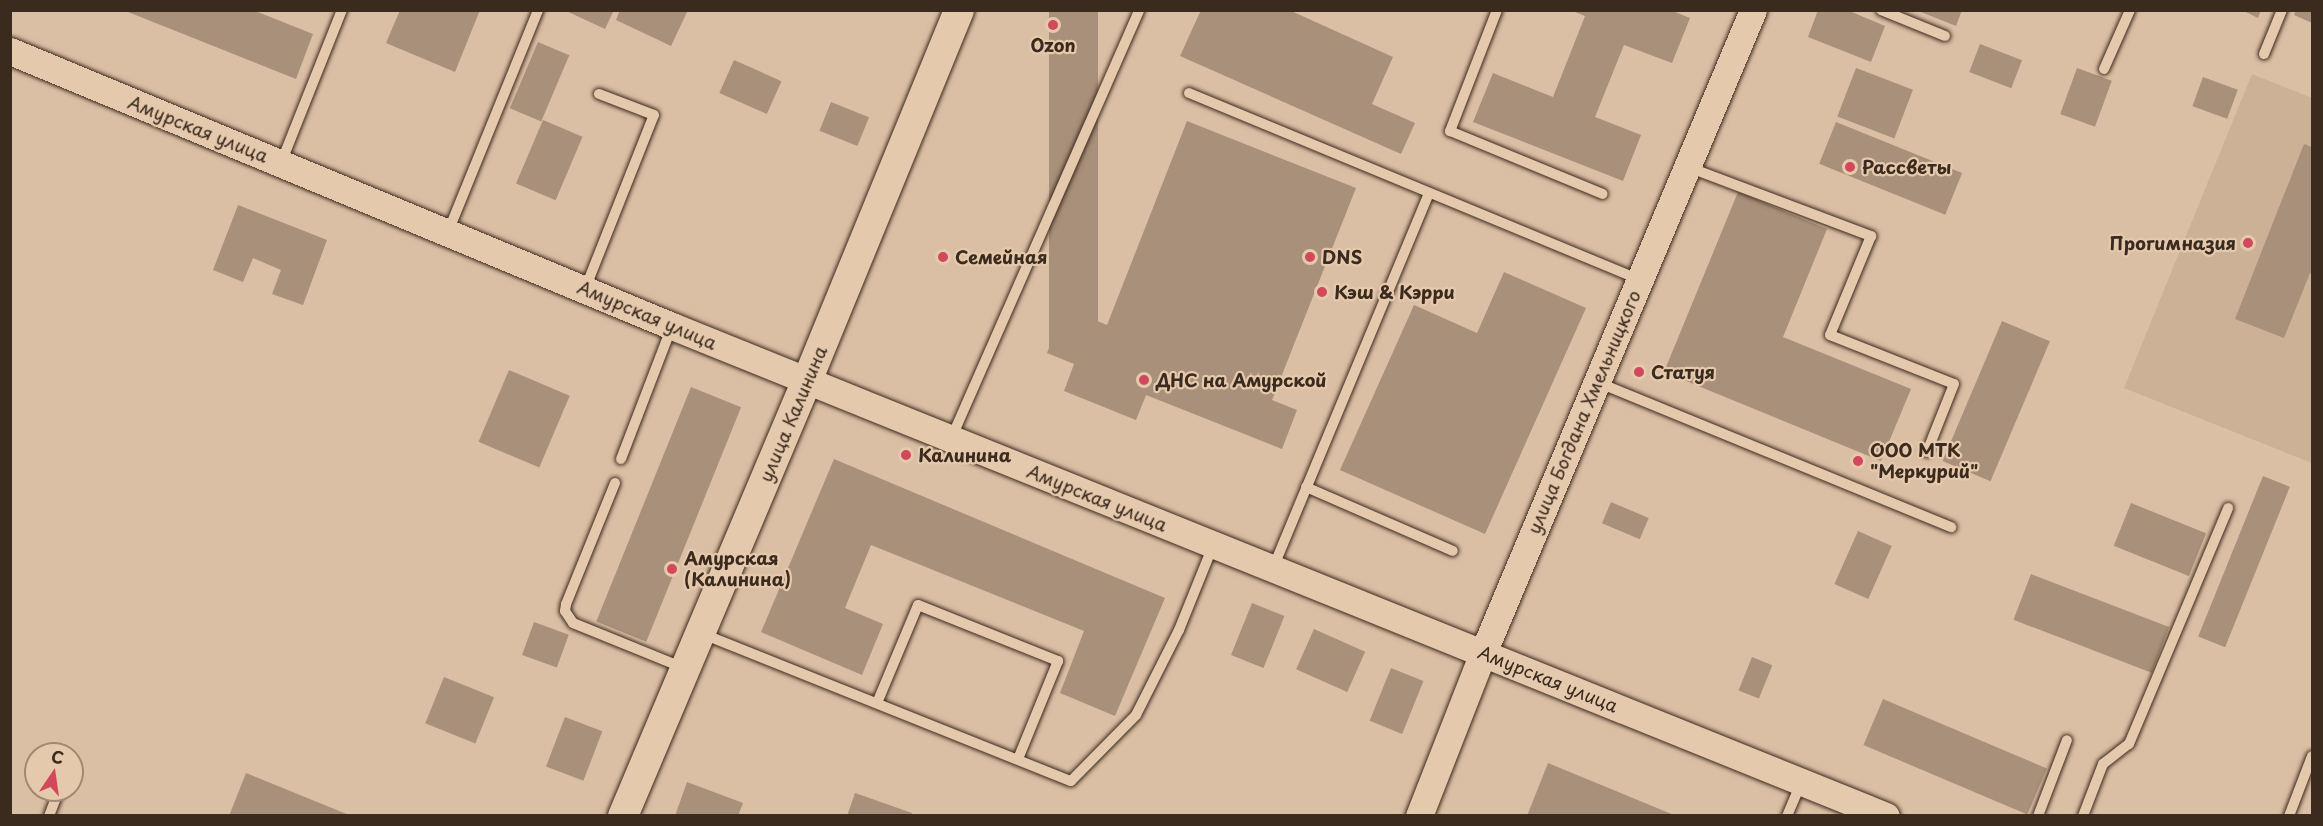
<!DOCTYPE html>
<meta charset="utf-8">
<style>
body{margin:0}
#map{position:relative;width:2323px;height:826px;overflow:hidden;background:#dbbfa4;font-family:"Playpen Sans",sans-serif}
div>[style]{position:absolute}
.built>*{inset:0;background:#ccb197}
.building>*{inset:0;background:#a9907a;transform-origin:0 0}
.roads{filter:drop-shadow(0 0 2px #3b2a1e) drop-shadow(0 0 2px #3b2a1e)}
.service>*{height:10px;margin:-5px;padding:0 5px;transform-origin:5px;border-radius:5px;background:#e5c9ad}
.tertiary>*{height:27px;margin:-13.5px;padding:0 13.5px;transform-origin:13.5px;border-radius:13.5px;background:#e5c9ad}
.secondary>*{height:30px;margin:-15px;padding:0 15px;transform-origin:15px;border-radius:15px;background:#e5c9ad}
.dots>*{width:16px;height:16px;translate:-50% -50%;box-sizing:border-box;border:3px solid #e5c9ad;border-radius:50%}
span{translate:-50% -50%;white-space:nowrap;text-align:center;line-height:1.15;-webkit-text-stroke:4.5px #e5c9ad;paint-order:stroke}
.poi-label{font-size:18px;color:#3b2a1e;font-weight:700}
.left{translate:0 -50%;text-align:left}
.right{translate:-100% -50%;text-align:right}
.street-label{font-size:18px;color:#3b2a1e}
.frame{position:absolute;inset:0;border:12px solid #3b2a1e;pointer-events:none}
.north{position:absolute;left:24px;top:742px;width:60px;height:60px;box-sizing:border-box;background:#e5c9ad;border:2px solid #a18974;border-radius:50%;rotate:13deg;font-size:16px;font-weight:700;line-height:24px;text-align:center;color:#3b2a1e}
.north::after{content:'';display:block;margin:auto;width:21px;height:27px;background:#d1495b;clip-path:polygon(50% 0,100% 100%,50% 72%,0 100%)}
</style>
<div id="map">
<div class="built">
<i style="clip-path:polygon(2252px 74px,2312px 98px,2312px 463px,2124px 388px)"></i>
</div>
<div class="building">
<i style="clip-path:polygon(123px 10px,253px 10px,313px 34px,296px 79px)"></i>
<i style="clip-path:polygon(400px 10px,480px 10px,455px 72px,386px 43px)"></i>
<i style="clip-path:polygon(564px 10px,614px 10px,605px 29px)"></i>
<i style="clip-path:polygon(620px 10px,688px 10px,671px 46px,616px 20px)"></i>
<i style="left:1049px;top:10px;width:49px;height:342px"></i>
<i style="clip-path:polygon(1201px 10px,1289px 10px,1393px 57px,1372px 104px,1415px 123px,1401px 154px,1180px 56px)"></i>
<i style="clip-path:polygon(1570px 10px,1670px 10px,1690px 18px,1672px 63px,1624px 45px,1595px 117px,1641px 135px,1623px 181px,1473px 122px,1493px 73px,1553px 97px,1585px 16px)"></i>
<i style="clip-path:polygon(1818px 10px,1847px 10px,1885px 26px,1871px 62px,1808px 37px)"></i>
<i style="clip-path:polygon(1916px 10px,1962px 10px,1956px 26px)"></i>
<i style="clip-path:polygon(2242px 10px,2261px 10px,2258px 18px)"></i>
<i style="clip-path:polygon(2296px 10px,2312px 10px,2312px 23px,2294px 15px)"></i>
<i style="left:538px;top:42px;width:34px;height:72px;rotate:23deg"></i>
<i style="left:1980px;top:44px;width:45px;height:30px;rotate:21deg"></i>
<i style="left:734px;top:60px;width:52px;height:36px;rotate:24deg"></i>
<i style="left:1856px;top:68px;width:61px;height:52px;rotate:21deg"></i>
<i style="left:2077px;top:68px;width:37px;height:49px;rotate:20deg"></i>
<i style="left:2203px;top:77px;width:37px;height:31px;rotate:20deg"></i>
<i style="left:831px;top:102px;width:41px;height:31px;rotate:22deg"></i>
<i style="left:543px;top:120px;width:43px;height:69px;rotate:23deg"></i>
<i style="clip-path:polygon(1187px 121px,1356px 188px,1272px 400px,1297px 410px,1282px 449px,1146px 395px,1136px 420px,1064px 391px,1074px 364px,1047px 353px,1065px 308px,1107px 325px)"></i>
<i style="left:1836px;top:122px;width:136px;height:45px;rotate:22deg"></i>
<i style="clip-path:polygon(2304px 144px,2312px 147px,2312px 274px,2310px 273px,2284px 338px,2235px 319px)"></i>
<i style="clip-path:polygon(1738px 192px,1827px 229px,1783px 337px,1911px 389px,1881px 461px,1664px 372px)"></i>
<i style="clip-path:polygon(238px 205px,327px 240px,303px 305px,272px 294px,281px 270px,253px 258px,243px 282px,213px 270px)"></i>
<i style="clip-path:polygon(1504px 272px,1586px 308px,1485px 534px,1340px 470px,1414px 305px,1477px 333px)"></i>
<i style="left:2002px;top:321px;width:52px;height:152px;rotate:23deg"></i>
<i style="left:509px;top:370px;width:66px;height:78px;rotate:23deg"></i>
<i style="left:691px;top:387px;width:54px;height:253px;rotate:22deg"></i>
<i style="clip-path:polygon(834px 459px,1165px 598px,1115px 716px,1060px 693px,1084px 631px,871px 545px,845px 608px,883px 624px,862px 675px,761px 632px)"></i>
<i style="left:2263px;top:476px;width:29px;height:173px;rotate:22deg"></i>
<i style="left:1611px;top:502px;width:41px;height:23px;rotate:23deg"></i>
<i style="left:2131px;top:503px;width:81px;height:46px;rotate:22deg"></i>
<i style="left:1858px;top:531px;width:37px;height:58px;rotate:24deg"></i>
<i style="left:2031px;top:574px;width:148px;height:49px;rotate:21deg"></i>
<i style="left:1252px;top:603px;width:35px;height:56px;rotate:22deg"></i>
<i style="left:534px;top:622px;width:37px;height:35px;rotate:20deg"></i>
<i style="left:1314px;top:629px;width:56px;height:44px;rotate:24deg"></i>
<i style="left:1752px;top:657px;width:22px;height:36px;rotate:22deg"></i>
<i style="left:1391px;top:668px;width:35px;height:57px;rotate:22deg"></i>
<i style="left:444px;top:677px;width:54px;height:50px;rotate:22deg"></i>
<i style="left:1883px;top:699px;width:178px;height:50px;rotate:23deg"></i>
<i style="left:565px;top:717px;width:40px;height:53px;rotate:21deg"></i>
<i style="clip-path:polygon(1548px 763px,1674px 815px,1674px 816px,1527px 816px)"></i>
<i style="clip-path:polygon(246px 773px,349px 815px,349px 816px,229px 816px)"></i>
<i style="clip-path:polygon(687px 782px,743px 803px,738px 816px,675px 816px)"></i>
<i style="clip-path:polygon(855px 793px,912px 813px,911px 816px,847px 816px)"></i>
</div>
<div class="roads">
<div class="service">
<i style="left:1497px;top:10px;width:130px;rotate:111.2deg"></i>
<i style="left:1450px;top:131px;width:165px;rotate:22.4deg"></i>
<i style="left:1881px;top:10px;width:69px;rotate:22.1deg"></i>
<i style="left:2264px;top:54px;width:48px;rotate:-67.8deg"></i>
<i style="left:2104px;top:69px;width:64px;rotate:-66.2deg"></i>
<i style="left:1189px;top:93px;width:488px;rotate:22.5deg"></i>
<i style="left:281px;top:163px;width:165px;rotate:-68.3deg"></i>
<i style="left:1688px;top:167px;width:196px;rotate:20.7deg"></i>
<i style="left:1871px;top:236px;width:107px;rotate:112.5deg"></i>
<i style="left:1830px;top:335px;width:133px;rotate:21.6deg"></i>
<i style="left:1954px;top:384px;width:73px;rotate:111.7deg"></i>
<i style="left:448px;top:232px;width:240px;rotate:-67.9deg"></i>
<i style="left:585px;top:289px;width:187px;rotate:-68.4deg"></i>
<i style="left:654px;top:115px;width:59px;rotate:-159.1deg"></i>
<i style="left:1597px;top:382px;width:383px;rotate:22.3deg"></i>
<i style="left:951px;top:439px;width:468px;rotate:-66.3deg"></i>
<i style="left:621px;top:459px;width:142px;rotate:-69deg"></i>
<i style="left:615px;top:483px;width:131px;rotate:112deg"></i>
<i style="left:566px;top:604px;width:7px;rotate:98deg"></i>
<i style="left:565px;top:611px;width:14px;rotate:56deg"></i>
<i style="left:573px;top:623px;width:120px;rotate:22.1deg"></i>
<i style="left:1306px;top:487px;width:160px;rotate:23.5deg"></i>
<i style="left:1273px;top:568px;width:406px;rotate:-67.4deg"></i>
<i style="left:703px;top:634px;width:396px;rotate:21.8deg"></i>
<i style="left:1071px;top:781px;width:93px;rotate:-45.4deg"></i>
<i style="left:1136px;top:715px;width:95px;rotate:-63.2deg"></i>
<i style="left:1179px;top:630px;width:91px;rotate:-68deg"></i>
<i style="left:877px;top:703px;width:106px;rotate:-67.3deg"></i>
<i style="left:918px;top:605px;width:151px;rotate:21.8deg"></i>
<i style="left:1058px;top:661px;width:106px;rotate:112.2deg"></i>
<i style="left:49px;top:816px;width:28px;rotate:-69deg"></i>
<i style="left:1787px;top:816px;width:36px;rotate:-67deg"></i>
<i style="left:2038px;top:816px;width:81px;rotate:-69.1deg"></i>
<i style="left:2083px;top:816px;width:56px;rotate:-69deg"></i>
<i style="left:2103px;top:764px;width:33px;rotate:-38deg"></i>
<i style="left:2129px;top:744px;width:256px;rotate:-67.2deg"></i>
<i style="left:2289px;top:816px;width:64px;rotate:-69deg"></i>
</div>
<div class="tertiary">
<i style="left:10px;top:51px;width:717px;rotate:22.56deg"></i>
<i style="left:672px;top:326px;width:1309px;rotate:21.98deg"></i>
<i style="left:1419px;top:816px;width:175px;rotate:-68.6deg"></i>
<i style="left:1483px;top:653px;width:697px;rotate:-67.22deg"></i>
</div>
<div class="secondary">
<i style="left:623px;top:816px;width:472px;rotate:-67.1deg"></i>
<i style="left:807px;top:381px;width:401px;rotate:-67.7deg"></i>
</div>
</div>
<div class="dots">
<i style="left:1053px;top:25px;background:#d1495b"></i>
<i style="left:1850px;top:167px;background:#d1495b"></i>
<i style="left:2248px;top:243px;background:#d1495b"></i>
<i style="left:943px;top:257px;background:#d1495b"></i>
<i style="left:1310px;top:257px;background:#d1495b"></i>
<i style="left:1322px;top:292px;background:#d1495b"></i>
<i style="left:1639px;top:372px;background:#d1495b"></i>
<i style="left:1144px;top:380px;background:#d1495b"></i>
<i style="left:906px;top:455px;background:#d1495b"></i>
<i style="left:1858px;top:461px;background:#d1495b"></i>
<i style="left:672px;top:569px;background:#d1495b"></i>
</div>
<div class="poi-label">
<span style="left:1053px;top:45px">Ozon</span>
<span class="left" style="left:1862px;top:167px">Рассветы</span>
<span class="right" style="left:2236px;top:243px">Прогимназия</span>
<span class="left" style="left:955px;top:257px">Семейная</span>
<span class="left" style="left:1322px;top:257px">DNS</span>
<span class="left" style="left:1334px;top:292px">Кэш &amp; Кэрри</span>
<span class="left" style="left:1651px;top:372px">Статуя</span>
<span class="left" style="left:1156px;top:380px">ДНС на Амурской</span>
<span class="left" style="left:1870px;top:461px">ООО МТК<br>"Меркурий"</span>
<span class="left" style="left:918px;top:455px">Калинина</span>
<span class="left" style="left:684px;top:569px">Амурская<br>(Калинина)</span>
</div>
<div class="street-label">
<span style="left:198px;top:129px;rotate:22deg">Амурская улица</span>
<span style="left:647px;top:315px;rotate:23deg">Амурская улица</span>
<span style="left:1584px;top:412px;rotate:-67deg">улица Богдана Хмельницкого</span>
<span style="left:793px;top:414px;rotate:-67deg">улица Калинина</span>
<span style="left:1097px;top:498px;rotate:22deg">Амурская улица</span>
<span style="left:1548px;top:679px;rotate:22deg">Амурская улица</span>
</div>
<div class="frame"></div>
<div class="north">С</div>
</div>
